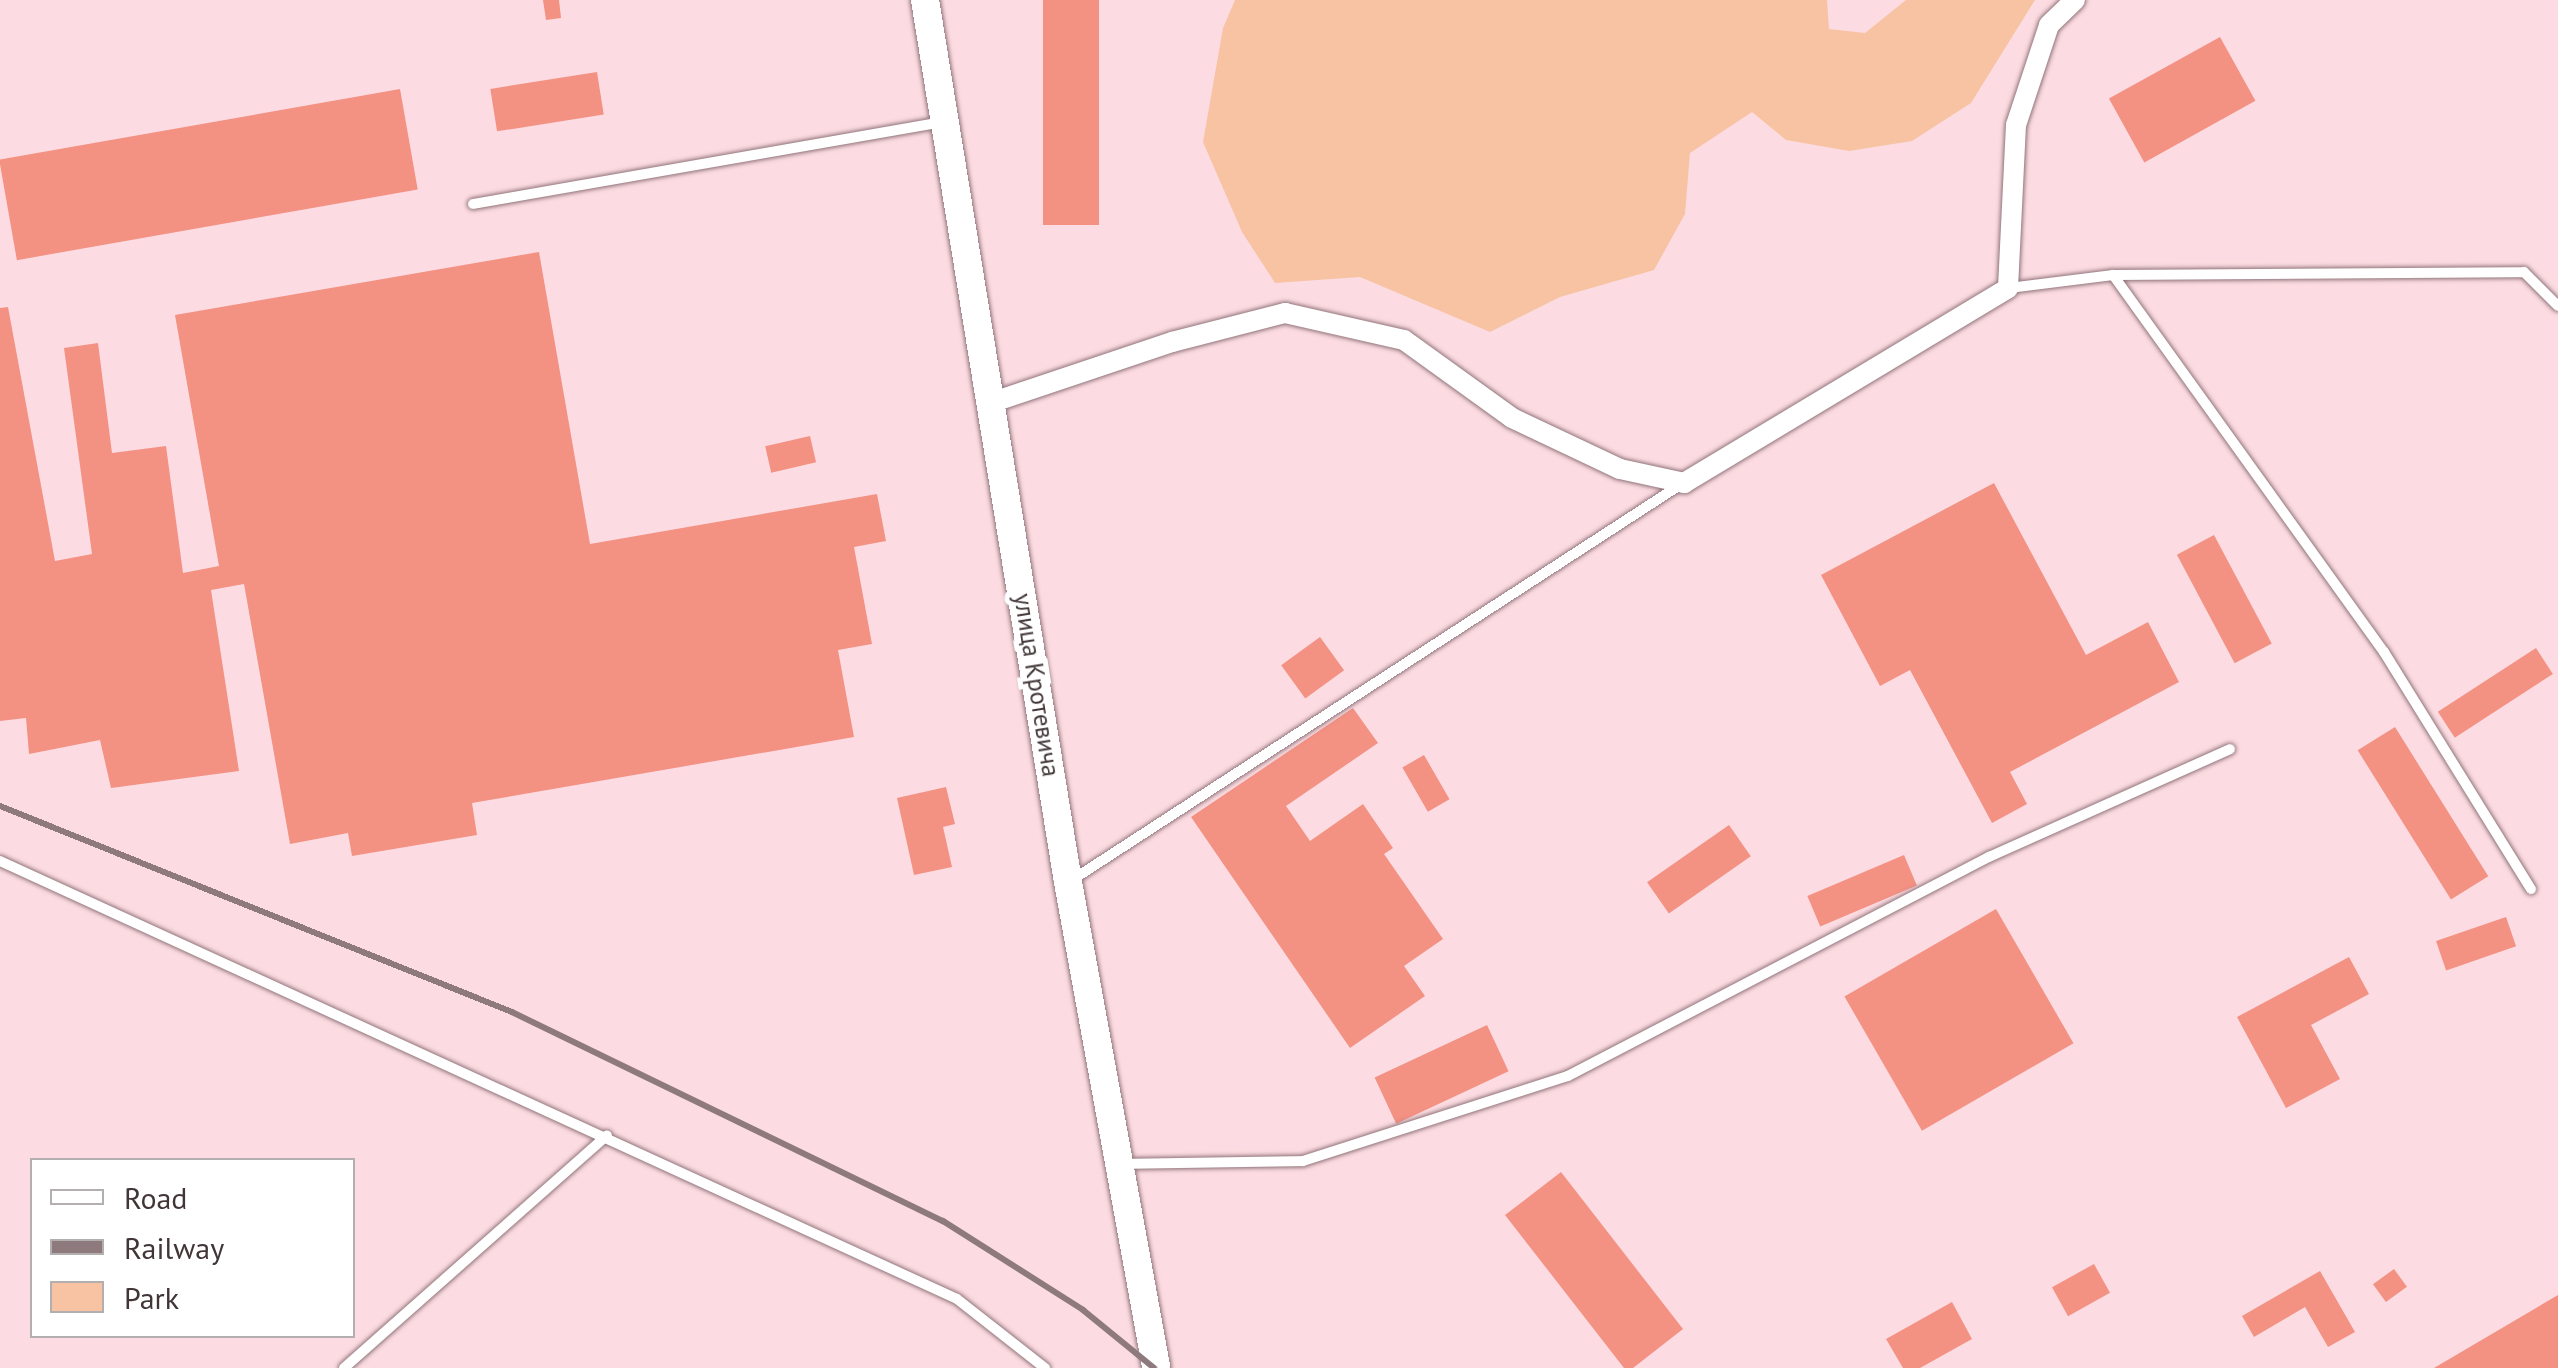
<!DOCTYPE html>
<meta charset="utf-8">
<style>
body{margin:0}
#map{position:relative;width:2558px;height:1368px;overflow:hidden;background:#fcdce2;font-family:"PT Sans",sans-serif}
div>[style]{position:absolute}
.green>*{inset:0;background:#f8c3a3}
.building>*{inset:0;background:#f39183;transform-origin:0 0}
.roads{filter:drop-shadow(0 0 2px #91757b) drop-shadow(0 0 2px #91757b)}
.service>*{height:10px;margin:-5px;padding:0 5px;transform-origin:5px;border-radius:5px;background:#fff}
.minor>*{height:20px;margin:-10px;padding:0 10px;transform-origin:10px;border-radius:10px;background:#fff}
.tertiary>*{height:28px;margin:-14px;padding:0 14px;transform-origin:14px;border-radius:14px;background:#fff}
.rail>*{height:6px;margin:-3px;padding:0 3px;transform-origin:3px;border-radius:3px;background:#8e7a7d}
span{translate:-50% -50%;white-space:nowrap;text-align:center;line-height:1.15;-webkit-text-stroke:10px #fff;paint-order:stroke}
.street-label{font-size:25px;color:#413537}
.legend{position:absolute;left:30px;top:1158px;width:325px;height:180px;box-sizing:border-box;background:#fff;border:2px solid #b3aeaf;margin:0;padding:12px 18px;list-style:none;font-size:30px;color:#413537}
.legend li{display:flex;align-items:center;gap:20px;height:50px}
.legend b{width:50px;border:2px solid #b3aeaf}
</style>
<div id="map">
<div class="green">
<i style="clip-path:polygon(1235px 0,1827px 0,1829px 29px,1865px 33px,1906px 0,2035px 0,1971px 103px,1912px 141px,1849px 151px,1786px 140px,1752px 112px,1690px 153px,1685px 214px,1654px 270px,1560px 297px,1490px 332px,1360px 277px,1275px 283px,1242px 232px,1203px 142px,1223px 28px)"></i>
</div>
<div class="building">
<i style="clip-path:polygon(543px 0,559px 0,561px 18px,546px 20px)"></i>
<i style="left:1043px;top:0;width:56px;height:225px"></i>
<i style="left:2220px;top:37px;width:73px;height:127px;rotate:61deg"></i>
<i style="left:597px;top:72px;width:43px;height:108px;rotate:81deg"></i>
<i style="left:400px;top:89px;width:102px;height:407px;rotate:80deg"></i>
<i style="clip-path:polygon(539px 252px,590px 544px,877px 494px,886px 541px,854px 547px,872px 644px,838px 650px,854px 737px,472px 803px,477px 835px,352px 856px,348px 833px,290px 844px,244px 584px,211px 590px,239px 771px,111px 788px,100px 740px,29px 754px,26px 718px,0 721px,0 308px,8px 307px,55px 561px,92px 554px,64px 348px,98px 343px,112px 453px,166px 446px,183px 573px,219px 566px,175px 315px)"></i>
<i style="left:810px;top:436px;width:27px;height:46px;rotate:77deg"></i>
<i style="clip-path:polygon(1994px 483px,2086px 655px,2148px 622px,2179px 682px,2010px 772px,2027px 804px,1992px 823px,1910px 670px,1880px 686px,1821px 575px)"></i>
<i style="left:2214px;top:535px;width:123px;height:42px;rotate:62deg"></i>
<i style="left:1320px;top:637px;width:41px;height:48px;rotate:54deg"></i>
<i style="left:2536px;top:648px;width:31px;height:117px;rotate:57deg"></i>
<i style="clip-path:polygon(1353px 708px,1378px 743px,1286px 806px,1310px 841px,1363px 804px,1393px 848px,1384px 854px,1443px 939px,1404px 966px,1425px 996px,1350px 1048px,1191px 817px)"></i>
<i style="left:2395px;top:727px;width:176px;height:44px;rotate:58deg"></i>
<i style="left:1424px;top:755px;width:51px;height:25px;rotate:60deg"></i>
<i style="clip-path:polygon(946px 787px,955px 824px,943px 827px,952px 867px,914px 875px,897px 798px)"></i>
<i style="left:1729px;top:825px;width:38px;height:100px;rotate:55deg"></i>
<i style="left:1904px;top:855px;width:33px;height:105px;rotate:67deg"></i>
<i style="left:1996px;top:909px;width:155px;height:175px;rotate:60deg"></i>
<i style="left:2506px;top:917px;width:31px;height:74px;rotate:71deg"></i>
<i style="clip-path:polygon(2349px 957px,2369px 994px,2311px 1025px,2340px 1079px,2286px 1108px,2237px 1017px)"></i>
<i style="left:1487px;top:1025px;width:51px;height:124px;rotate:65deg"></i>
<i style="clip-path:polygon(1561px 1172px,1683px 1329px,1633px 1368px,1624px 1368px,1505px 1215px)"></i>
<i style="left:2094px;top:1264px;width:33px;height:48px;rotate:61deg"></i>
<i style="left:2394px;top:1269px;width:22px;height:26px;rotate:54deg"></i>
<i style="clip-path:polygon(2320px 1271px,2355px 1332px,2328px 1347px,2305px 1307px,2254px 1337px,2242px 1316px)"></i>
<i style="clip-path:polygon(2558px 1295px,2558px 1368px,2434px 1368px)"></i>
<i style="clip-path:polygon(1952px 1302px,1972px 1339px,1920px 1368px,1903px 1368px,1886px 1339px)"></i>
</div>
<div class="roads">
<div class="service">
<i style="left:473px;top:204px;width:479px;rotate:-9.9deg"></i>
<i style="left:2113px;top:275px;width:464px;rotate:54.3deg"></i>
<i style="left:2384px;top:652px;width:279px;rotate:58.2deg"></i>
<i style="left:2009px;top:288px;width:105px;rotate:-7.1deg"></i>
<i style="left:2113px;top:275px;width:411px;rotate:-0.4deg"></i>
<i style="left:2524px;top:272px;width:48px;rotate:45deg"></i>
<i style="left:0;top:861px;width:1052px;rotate:24.59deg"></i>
<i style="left:957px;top:1299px;width:112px;rotate:38.1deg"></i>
<i style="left:1072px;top:880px;width:729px;rotate:-33.01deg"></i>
<i style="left:1121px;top:1164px;width:182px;rotate:-0.9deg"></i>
<i style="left:1303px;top:1161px;width:278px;rotate:-17.8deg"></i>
<i style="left:1568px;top:1076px;width:475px;rotate:-27.5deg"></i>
<i style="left:1989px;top:857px;width:264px;rotate:-24.1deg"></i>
<i style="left:344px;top:1368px;width:351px;rotate:-41.5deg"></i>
</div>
<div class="minor">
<i style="left:993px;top:402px;width:189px;rotate:-18.5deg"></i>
<i style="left:1172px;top:342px;width:117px;rotate:-14.4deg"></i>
<i style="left:1285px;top:313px;width:122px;rotate:12.8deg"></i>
<i style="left:1404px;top:340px;width:133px;rotate:35.8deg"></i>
<i style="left:1512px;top:418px;width:119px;rotate:25.3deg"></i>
<i style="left:1620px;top:469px;width:66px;rotate:12.3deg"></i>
<i style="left:1684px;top:483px;width:378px;rotate:-31deg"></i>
<i style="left:2008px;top:288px;width:163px;rotate:-87.2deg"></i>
<i style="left:2016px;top:125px;width:105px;rotate:-71.7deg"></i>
<i style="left:2049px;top:25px;width:36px;rotate:-44deg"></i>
</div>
<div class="tertiary">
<i style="left:925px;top:0;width:894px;rotate:80.79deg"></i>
<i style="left:1068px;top:882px;width:494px;rotate:79.7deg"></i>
</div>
</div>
<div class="rail">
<i style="left:0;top:806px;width:552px;rotate:21.92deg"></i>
<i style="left:512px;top:1012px;width:479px;rotate:25.9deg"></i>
<i style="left:943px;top:1221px;width:166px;rotate:32.4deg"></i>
<i style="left:1083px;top:1310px;width:92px;rotate:39.2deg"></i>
</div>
<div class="street-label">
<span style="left:1037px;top:685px;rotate:81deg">улица Кротевича</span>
</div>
<ul class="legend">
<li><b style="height:12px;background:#fff"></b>Road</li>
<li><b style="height:12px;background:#8e7a7d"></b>Railway</li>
<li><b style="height:28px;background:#f8c3a3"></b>Park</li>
</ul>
</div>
